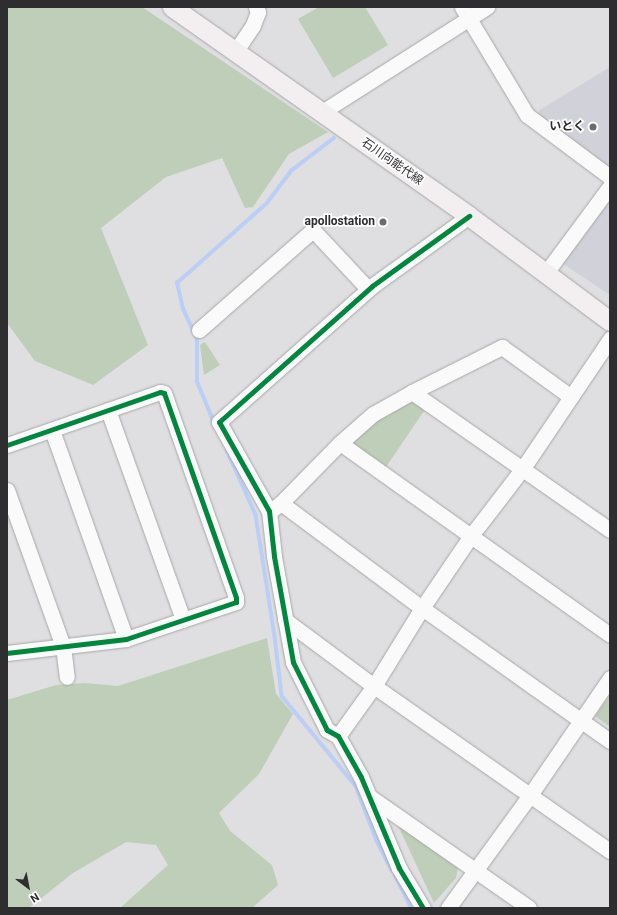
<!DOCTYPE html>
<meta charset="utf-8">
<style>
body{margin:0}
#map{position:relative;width:617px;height:915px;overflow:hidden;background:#dfdfe1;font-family:Roboto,"Noto Sans JP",sans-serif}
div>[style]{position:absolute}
.built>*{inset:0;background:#d1d1d9}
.green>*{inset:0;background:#bfceb8}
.stream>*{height:3.5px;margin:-1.75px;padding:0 1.75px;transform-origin:1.75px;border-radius:1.75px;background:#bbcef5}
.roads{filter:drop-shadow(0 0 1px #a7a7a9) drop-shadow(0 0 1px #a7a7a9)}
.minor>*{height:15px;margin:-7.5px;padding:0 7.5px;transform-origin:7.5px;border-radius:7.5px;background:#fafafa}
.major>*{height:19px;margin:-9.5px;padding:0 9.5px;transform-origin:9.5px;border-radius:9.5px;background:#f3eff0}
.cycleway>*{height:5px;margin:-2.5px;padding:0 2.5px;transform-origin:2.5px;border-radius:2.5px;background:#00873e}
.dots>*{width:11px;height:11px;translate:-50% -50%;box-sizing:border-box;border:2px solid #fff;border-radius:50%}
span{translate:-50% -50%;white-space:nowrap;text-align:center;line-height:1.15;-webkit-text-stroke:3.5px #fff;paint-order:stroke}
.poi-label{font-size:12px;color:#2e2e30;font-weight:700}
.right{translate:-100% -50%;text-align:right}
.street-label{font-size:12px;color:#2e2e30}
.frame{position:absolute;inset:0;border:8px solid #2e2e30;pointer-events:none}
.north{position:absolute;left:8px;top:867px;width:40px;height:40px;-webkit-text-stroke:3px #fff;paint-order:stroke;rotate:148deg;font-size:11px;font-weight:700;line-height:16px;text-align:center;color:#2e2e30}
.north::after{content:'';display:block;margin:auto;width:14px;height:18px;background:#2e2e30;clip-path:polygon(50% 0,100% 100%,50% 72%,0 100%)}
</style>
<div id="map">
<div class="built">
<i style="clip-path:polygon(610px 67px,610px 169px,543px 120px,538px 111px)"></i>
<i style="clip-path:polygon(610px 194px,610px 295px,562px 263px)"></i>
</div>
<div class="green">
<i style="clip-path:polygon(7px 7px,142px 7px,328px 132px,289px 154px,253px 207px,245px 208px,222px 158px,166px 177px,101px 228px,148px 345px,93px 385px,35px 361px,7px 323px)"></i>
<i style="clip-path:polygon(319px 7px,365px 7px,388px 45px,333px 78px,298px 19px)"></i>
<i style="clip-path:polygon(205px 342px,220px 365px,204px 375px,200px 345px)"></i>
<i style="clip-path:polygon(407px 399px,417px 399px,426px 408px,386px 467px,355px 446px,353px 439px,391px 408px)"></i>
<i style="clip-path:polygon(267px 638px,276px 694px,293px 714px,259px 774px,219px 813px,230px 831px,272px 865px,278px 885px,252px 908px,120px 908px,168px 865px,156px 845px,126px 842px,73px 873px,29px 908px,7px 908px,7px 700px,56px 685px,85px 683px,118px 686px)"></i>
<i style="clip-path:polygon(610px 695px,610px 727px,595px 716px)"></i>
<i style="clip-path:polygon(395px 819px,458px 867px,456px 878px,434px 903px)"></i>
</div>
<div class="stream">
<i style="left:214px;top:423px;width:44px;rotate:-112.5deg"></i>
<i style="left:197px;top:382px;width:43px;rotate:-90deg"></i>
<i style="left:197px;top:339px;width:33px;rotate:-115deg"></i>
<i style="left:183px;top:309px;width:27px;rotate:-103deg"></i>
<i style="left:177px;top:283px;width:120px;rotate:-41.6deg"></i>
<i style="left:267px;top:203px;width:40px;rotate:-53deg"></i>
<i style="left:291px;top:171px;width:54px;rotate:-37.5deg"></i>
<i style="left:227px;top:450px;width:71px;rotate:66deg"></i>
<i style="left:256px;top:515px;width:122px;rotate:81.1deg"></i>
<i style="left:275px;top:636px;width:60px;rotate:83.3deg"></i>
<i style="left:282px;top:696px;width:117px;rotate:50.6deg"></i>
<i style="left:356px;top:786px;width:59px;rotate:69.1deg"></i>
<i style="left:377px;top:841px;width:33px;rotate:63deg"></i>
<i style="left:395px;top:875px;width:37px;rotate:63deg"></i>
</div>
<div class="roads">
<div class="minor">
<i style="left:462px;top:7px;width:126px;rotate:59deg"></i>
<i style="left:527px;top:115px;width:104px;rotate:36.8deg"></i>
<i style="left:235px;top:52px;width:32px;rotate:-56deg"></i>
<i style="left:253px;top:25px;width:14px;rotate:-69deg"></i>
<i style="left:258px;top:12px;width:5px;rotate:-112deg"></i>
<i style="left:322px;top:112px;width:196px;rotate:-32.5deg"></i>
<i style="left:545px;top:274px;width:109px;rotate:-53.5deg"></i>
<i style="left:199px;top:330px;width:152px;rotate:-41.3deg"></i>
<i style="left:313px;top:230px;width:81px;rotate:47deg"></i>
<i style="left:412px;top:392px;width:241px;rotate:34.9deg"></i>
<i style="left:108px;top:410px;width:223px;rotate:70.3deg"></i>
<i style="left:52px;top:430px;width:222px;rotate:70.5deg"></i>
<i style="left:340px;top:443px;width:331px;rotate:35.4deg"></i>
<i style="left:7px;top:445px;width:162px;rotate:-19.1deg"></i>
<i style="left:160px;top:392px;width:4px;rotate:14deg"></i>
<i style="left:164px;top:393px;width:217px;rotate:70.6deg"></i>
<i style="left:236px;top:598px;width:4px;rotate:90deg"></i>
<i style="left:236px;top:602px;width:116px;rotate:161.4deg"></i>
<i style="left:126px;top:639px;width:120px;rotate:173.3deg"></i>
<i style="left:7px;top:490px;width:166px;rotate:70.3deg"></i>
<i style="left:63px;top:646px;width:31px;rotate:83deg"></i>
<i style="left:281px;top:503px;width:176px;rotate:36.7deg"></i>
<i style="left:422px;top:608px;width:230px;rotate:35.3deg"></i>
<i style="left:273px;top:509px;width:10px;rotate:-37deg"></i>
<i style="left:281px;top:503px;width:84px;rotate:-45.5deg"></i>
<i style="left:340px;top:443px;width:44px;rotate:-41.3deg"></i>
<i style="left:373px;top:414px;width:45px;rotate:-29.4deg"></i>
<i style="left:412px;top:392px;width:101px;rotate:-26.6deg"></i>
<i style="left:502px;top:347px;width:85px;rotate:35.9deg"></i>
<i style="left:285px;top:620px;width:111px;rotate:36.6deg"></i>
<i style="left:374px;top:686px;width:288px;rotate:35deg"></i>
<i style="left:338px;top:736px;width:62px;rotate:-54.2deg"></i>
<i style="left:374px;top:686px;width:92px;rotate:-58.4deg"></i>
<i style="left:422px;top:608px;width:86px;rotate:-55.9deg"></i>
<i style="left:470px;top:537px;width:87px;rotate:-52.5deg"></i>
<i style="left:523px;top:468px;width:156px;rotate:-56deg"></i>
<i style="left:370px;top:797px;width:194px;rotate:34.9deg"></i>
<i style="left:423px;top:908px;width:47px;rotate:-121deg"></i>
<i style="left:399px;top:868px;width:99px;rotate:-112.7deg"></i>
<i style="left:361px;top:777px;width:47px;rotate:-119.3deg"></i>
<i style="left:338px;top:736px;width:13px;rotate:-151deg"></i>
<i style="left:327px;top:730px;width:76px;rotate:-116.6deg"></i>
<i style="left:293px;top:662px;width:108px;rotate:-100.2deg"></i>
<i style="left:274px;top:556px;width:45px;rotate:-96.3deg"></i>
<i style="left:269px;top:511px;width:102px;rotate:-119.3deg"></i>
<i style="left:219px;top:422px;width:205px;rotate:-41.6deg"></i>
<i style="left:372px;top:286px;width:120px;rotate:-35.8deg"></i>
<i style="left:448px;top:908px;width:140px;rotate:-54deg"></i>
<i style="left:530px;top:795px;width:142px;rotate:-55.6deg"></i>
</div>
<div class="major">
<i style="left:172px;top:7px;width:363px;rotate:35.1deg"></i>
<i style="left:469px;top:216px;width:176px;rotate:36.7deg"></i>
</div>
</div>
<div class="cycleway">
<i style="left:7px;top:445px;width:162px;rotate:-19.1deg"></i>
<i style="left:160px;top:392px;width:4px;rotate:14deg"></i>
<i style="left:164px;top:393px;width:217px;rotate:70.6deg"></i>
<i style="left:236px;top:598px;width:4px;rotate:90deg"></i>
<i style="left:236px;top:602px;width:116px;rotate:161.4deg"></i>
<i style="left:126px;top:639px;width:120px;rotate:173.3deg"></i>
<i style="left:423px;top:908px;width:47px;rotate:-121deg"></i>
<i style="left:399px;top:868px;width:99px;rotate:-112.7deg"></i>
<i style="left:361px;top:777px;width:47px;rotate:-119.3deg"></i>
<i style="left:338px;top:736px;width:13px;rotate:-151deg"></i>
<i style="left:327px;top:730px;width:76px;rotate:-116.6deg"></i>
<i style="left:293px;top:662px;width:108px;rotate:-100.2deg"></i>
<i style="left:274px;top:556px;width:45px;rotate:-96.3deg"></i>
<i style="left:269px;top:511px;width:102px;rotate:-119.3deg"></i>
<i style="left:219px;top:422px;width:205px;rotate:-41.6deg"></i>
<i style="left:372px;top:286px;width:120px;rotate:-35.8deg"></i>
</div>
<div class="dots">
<i style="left:593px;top:127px;background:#6c6c6e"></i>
<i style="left:383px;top:222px;background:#6c6c6e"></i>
</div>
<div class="poi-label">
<span class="right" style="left:585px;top:127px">いとく</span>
<span class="right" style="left:375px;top:222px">apollostation</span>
</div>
<div class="street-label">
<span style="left:392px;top:162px;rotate:35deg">石川向能代線</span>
</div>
<div class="frame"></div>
<div class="north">N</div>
</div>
